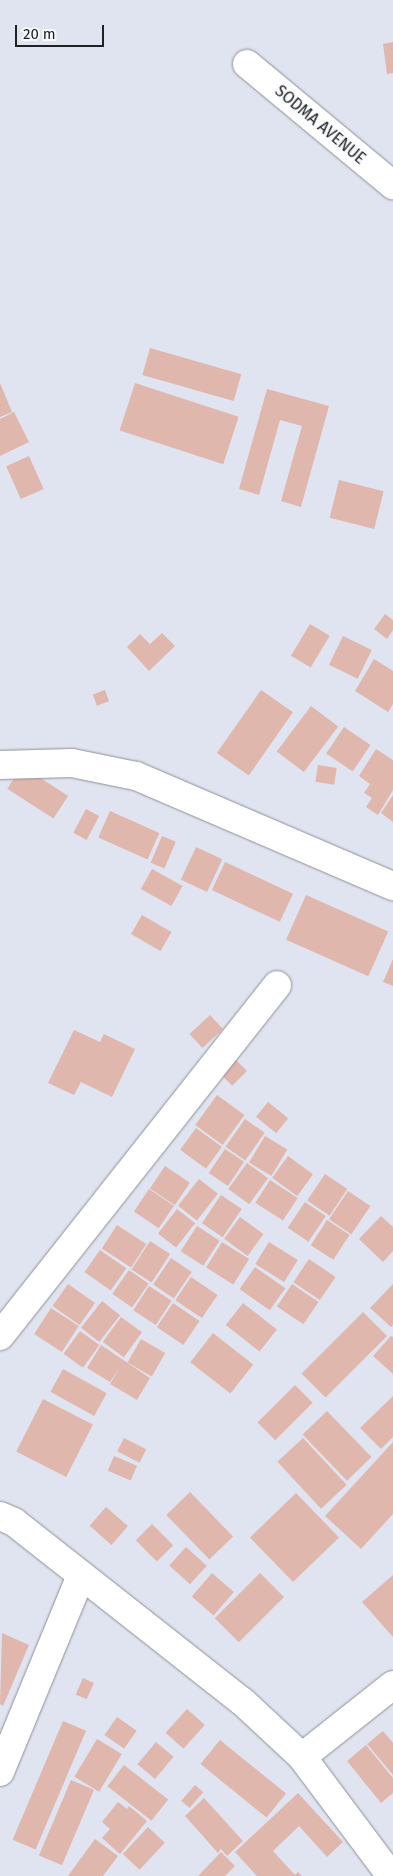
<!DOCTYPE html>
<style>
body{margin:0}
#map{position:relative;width:393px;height:1876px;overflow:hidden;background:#eceef3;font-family:"Fira Sans",sans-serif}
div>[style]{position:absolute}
.built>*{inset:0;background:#e0e4f0;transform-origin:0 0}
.building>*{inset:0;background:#e0b7ac;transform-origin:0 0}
.roads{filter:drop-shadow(0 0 1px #8f9095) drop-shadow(0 0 1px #8f9095)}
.minor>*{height:28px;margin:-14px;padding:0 14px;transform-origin:14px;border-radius:14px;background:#fff}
span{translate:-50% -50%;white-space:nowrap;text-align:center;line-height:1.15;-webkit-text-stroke:4px #fafbff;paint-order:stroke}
.street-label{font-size:16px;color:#202122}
.scale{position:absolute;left:15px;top:25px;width:89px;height:22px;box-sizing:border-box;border:2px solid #202122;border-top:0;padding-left:6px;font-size:15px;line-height:18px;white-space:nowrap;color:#202122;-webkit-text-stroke:4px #fafbff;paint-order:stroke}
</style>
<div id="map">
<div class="built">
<i style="left:0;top:0;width:393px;height:1876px"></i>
</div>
<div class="building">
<i style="clip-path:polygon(393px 42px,393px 73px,387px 74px,383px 44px)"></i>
<i style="left:150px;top:348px;width:95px;height:28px;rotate:16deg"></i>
<i style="clip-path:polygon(0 383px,12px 412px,0 417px)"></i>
<i style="left:135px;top:383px;width:109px;height:50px;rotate:18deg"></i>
<i style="clip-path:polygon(267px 389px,329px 406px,301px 507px,281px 501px,302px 426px,280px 420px,259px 495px,239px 489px)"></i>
<i style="clip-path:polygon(14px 412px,29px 442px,0 456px,0 419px)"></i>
<i style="left:29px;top:456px;width:36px;height:25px;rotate:66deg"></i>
<i style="left:339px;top:480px;width:46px;height:39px;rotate:14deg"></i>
<i style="clip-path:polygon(385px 614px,393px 620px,393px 630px,387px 639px,374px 629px)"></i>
<i style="left:310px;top:624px;width:23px;height:37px;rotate:31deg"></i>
<i style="clip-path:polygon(162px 633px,175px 646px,149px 671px,127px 647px,140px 634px,150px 644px)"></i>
<i style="left:343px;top:636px;width:32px;height:32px;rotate:26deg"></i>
<i style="clip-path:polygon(374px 659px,393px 671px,393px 704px,388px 712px,355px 691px)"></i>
<i style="left:105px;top:690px;width:12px;height:13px;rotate:70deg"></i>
<i style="left:261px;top:690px;width:39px;height:77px;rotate:35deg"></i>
<i style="left:311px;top:706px;width:34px;height:57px;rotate:37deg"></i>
<i style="left:344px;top:727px;width:32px;height:32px;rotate:34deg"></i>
<i style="clip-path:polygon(376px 749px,393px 760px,393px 790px,378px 815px,366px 807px,372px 798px,364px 793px,370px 784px,359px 776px)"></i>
<i style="left:318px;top:765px;width:19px;height:17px;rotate:9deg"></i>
<i style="left:22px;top:766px;width:55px;height:27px;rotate:33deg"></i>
<i style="clip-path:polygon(393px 795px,393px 822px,381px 813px)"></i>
<i style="left:86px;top:809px;width:15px;height:27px;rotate:28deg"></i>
<i style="left:110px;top:811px;width:54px;height:29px;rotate:24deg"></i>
<i style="left:162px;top:836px;width:15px;height:29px;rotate:23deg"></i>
<i style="left:196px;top:847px;width:29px;height:36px;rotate:25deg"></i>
<i style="left:225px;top:862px;width:75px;height:31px;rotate:25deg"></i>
<i style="left:152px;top:869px;width:35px;height:23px;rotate:29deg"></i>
<i style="left:306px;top:895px;width:90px;height:49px;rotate:24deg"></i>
<i style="left:142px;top:915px;width:34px;height:22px;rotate:30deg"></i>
<i style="clip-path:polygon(393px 959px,393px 986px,383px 982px)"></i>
<i style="left:210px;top:1015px;width:19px;height:28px;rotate:47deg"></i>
<i style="clip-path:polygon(74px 1030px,100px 1042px,104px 1034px,135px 1049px,112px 1097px,81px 1082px,74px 1095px,48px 1083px)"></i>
<i style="left:235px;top:1059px;width:17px;height:21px;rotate:45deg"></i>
<i style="left:217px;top:1095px;width:34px;height:37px;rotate:36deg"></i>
<i style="left:268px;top:1102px;width:26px;height:19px;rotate:39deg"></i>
<i style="left:245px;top:1119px;width:24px;height:34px;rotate:35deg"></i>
<i style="left:196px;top:1128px;width:32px;height:27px;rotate:36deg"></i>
<i style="left:265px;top:1136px;width:26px;height:31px;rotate:31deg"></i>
<i style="left:225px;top:1149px;width:23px;height:29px;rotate:34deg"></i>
<i style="left:288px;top:1156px;width:31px;height:27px;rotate:36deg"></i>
<i style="left:247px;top:1163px;width:26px;height:32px;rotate:36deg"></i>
<i style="left:165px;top:1166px;width:30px;height:27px;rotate:34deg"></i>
<i style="left:325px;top:1174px;width:27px;height:32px;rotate:34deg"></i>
<i style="left:199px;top:1179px;width:24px;height:34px;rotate:38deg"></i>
<i style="left:270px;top:1180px;width:33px;height:27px;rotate:33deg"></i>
<i style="left:149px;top:1189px;width:30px;height:27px;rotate:34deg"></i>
<i style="left:348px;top:1191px;width:27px;height:34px;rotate:34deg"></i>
<i style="left:221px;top:1195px;width:25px;height:34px;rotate:34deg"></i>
<i style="left:305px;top:1202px;width:25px;height:31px;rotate:34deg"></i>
<i style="left:177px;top:1209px;width:23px;height:31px;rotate:38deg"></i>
<i style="clip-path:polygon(381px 1216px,393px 1227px,393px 1251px,383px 1262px,359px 1239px)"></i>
<i style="left:240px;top:1217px;width:29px;height:27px;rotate:36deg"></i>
<i style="left:327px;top:1220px;width:27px;height:30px;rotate:33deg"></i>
<i style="left:117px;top:1225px;width:35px;height:28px;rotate:33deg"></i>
<i style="left:197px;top:1226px;width:27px;height:30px;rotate:33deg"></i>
<i style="left:150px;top:1241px;width:24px;height:34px;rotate:33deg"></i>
<i style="left:222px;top:1242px;width:32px;height:30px;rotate:32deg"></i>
<i style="left:269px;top:1242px;width:34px;height:26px;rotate:32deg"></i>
<i style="left:100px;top:1250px;width:32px;height:27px;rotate:35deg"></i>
<i style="left:171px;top:1258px;width:25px;height:32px;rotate:34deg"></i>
<i style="left:309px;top:1259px;width:32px;height:28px;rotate:34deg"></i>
<i style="left:255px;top:1267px;width:37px;height:27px;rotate:35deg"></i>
<i style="left:129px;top:1270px;width:24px;height:29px;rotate:35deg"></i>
<i style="left:191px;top:1277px;width:32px;height:28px;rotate:34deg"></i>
<i style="left:68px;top:1284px;width:33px;height:27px;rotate:35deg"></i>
<i style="left:292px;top:1284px;width:32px;height:27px;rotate:34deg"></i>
<i style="clip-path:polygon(393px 1284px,393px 1325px,391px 1327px,370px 1308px)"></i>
<i style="left:149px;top:1286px;width:27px;height:29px;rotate:33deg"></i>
<i style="left:102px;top:1301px;width:23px;height:34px;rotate:38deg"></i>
<i style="left:173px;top:1303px;width:32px;height:29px;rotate:34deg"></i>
<i style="left:243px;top:1303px;width:43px;height:28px;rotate:38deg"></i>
<i style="left:51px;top:1308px;width:33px;height:31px;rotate:33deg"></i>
<i style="left:363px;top:1312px;width:34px;height:87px;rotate:45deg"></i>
<i style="left:121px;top:1317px;width:26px;height:31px;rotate:36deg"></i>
<i style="left:80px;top:1331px;width:24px;height:28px;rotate:36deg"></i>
<i style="left:213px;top:1333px;width:51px;height:37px;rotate:38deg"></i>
<i style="clip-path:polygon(391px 1336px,393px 1337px,393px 1374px,373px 1356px)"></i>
<i style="left:141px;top:1339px;width:28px;height:27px;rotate:30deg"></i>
<i style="clip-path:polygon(101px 1345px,150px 1378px,137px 1400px,110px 1384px,120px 1367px,110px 1382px,87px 1368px)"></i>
<i style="left:63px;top:1369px;width:50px;height:26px;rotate:29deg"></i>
<i style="left:295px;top:1385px;width:25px;height:53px;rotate:45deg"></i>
<i style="clip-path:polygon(393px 1396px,393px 1437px,381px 1449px,360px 1428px)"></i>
<i style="left:43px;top:1399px;width:56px;height:59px;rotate:27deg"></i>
<i style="left:327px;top:1411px;width:64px;height:34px;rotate:46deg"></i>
<i style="left:124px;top:1438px;width:25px;height:15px;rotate:27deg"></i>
<i style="left:303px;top:1438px;width:64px;height:35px;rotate:47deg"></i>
<i style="clip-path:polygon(393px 1442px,393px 1514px,361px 1549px,325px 1516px)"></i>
<i style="left:114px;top:1456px;width:25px;height:16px;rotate:23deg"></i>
<i style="left:190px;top:1492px;width:62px;height:33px;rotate:46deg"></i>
<i style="left:296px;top:1493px;width:62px;height:64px;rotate:46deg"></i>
<i style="left:106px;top:1507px;width:29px;height:25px;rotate:41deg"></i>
<i style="left:152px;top:1524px;width:30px;height:23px;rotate:45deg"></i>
<i style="left:186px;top:1547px;width:28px;height:25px;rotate:42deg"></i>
<i style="left:212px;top:1573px;width:29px;height:31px;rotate:41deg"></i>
<i style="left:260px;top:1573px;width:34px;height:64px;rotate:45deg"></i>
<i style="clip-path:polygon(393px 1575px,393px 1637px,362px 1602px)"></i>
<i style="clip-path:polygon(2px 1633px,29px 1645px,3px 1706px,0 1704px)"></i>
<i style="left:83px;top:1678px;width:12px;height:18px;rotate:24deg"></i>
<i style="left:187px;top:1709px;width:24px;height:32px;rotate:42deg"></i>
<i style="left:117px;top:1717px;width:24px;height:22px;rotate:35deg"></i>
<i style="left:63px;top:1721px;width:25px;height:129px;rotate:23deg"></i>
<i style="clip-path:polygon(383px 1731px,393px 1743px,393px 1775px,367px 1744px)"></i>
<i style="left:97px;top:1739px;width:29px;height:44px;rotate:31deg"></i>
<i style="left:220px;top:1740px;width:85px;height:31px;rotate:39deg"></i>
<i style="left:156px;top:1742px;width:23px;height:29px;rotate:40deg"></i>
<i style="clip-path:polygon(366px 1745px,393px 1778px,393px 1793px,381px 1803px,347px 1761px)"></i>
<i style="left:124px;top:1765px;width:56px;height:27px;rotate:38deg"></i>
<i style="left:71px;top:1780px;width:25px;height:82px;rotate:23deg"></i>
<i style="left:195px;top:1785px;width:11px;height:21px;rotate:41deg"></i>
<i style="clip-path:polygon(298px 1793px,343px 1842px,327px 1857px,299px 1826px,273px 1851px,295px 1875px,298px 1872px,302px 1876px,257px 1876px,235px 1852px)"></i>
<i style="clip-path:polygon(204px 1798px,243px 1841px,227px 1856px,221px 1849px,218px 1853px,185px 1816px)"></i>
<i style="clip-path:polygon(118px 1802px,127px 1809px,129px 1806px,147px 1821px,120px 1854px,102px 1838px,110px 1829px,102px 1822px)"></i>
<i style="left:148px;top:1827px;width:23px;height:37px;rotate:43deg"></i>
<i style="clip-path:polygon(95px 1839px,118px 1856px,103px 1876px,68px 1876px)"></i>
<i style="clip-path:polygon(221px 1852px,235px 1866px,225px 1876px,198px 1876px)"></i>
</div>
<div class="roads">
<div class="minor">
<i style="left:247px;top:64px;width:190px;rotate:39.7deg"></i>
<i style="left:0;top:765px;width:72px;rotate:-1.6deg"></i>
<i style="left:72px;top:763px;width:65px;rotate:11.5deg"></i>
<i style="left:136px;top:776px;width:280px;rotate:23.2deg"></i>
<i style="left:0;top:1336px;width:447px;rotate:-51.7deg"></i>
<i style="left:0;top:1516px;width:15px;rotate:23deg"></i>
<i style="left:14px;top:1522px;width:291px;rotate:38.2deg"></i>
<i style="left:243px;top:1702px;width:81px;rotate:43deg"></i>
<i style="left:302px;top:1757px;width:149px;rotate:53.2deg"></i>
<i style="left:302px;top:1757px;width:116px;rotate:-38.4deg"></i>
<i style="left:0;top:1772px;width:213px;rotate:-67.6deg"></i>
</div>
</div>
<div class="street-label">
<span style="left:320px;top:125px;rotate:40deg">SODMA AVENUE</span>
</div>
<div class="scale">20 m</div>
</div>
